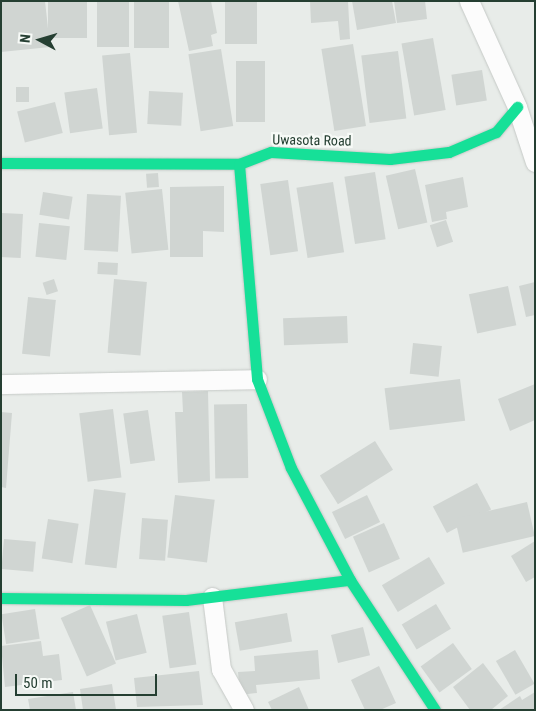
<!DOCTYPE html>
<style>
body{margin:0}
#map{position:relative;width:536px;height:711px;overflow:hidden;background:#e8ece9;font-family:"Roboto Condensed",sans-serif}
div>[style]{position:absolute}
.building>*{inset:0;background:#d0d5d2;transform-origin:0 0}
.roads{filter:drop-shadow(0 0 1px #c5c9c6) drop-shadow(0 0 1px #c5c9c6)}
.street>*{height:19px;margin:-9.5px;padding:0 9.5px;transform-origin:9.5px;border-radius:9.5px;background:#fcfcfc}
.fast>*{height:11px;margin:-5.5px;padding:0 5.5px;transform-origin:5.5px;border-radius:5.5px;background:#16e098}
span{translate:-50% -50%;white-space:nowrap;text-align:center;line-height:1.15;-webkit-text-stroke:4.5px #f7faf7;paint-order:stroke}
.street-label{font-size:14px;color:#253f32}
.frame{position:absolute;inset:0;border:2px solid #253f32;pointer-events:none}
.north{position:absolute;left:15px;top:15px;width:50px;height:50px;-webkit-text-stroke:4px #f7faf7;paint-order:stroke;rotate:276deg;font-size:14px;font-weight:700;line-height:20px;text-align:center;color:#253f32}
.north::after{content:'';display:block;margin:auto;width:18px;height:22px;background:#253f32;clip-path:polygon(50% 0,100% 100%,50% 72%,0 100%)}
.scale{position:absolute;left:15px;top:674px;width:142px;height:22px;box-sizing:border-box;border:2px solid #253f32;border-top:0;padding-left:6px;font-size:15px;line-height:18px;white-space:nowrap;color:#253f32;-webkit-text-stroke:4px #f7faf7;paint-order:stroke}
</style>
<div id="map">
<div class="building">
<i style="clip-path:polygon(1px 1px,45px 1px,50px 47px,1px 52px)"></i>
<i style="left:48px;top:1px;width:39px;height:37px"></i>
<i style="left:97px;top:1px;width:32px;height:46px"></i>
<i style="left:134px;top:1px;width:35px;height:47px"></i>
<i style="clip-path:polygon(178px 1px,211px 1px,217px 33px,211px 35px,213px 46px,189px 51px)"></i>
<i style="left:225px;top:1px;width:32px;height:43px"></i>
<i style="clip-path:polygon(310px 1px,348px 1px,350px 39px,340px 40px,338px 21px,311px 23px)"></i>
<i style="clip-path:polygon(352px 1px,392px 1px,396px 23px,357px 30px)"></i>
<i style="clip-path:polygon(394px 1px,425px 1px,427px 19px,397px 23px)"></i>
<i style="left:433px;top:38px;width:73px;height:32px;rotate:80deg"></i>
<i style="left:353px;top:44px;width:83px;height:32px;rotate:81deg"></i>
<i style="left:221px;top:49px;width:78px;height:33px;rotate:81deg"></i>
<i style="left:398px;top:51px;width:68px;height:37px;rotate:83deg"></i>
<i style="left:130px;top:53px;width:80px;height:28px;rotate:85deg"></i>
<i style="left:236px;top:61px;width:29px;height:61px"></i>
<i style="left:482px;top:70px;width:31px;height:31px;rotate:81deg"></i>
<i style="left:29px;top:87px;width:15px;height:13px;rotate:90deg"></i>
<i style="left:97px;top:88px;width:41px;height:33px;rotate:82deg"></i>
<i style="left:149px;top:91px;width:34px;height:33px;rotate:3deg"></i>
<i style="left:55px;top:102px;width:32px;height:39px;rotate:76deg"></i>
<i style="left:415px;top:169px;width:55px;height:30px;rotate:77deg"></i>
<i style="left:375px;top:172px;width:68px;height:31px;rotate:81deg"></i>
<i style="left:158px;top:173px;width:14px;height:12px;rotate:86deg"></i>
<i style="clip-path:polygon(463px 177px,468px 207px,446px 212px,447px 219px,432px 222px,425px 185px)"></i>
<i style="left:288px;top:180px;width:72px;height:28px;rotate:82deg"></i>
<i style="left:333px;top:182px;width:71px;height:37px;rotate:81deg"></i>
<i style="clip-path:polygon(224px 186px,224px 232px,203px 231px,203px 257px,170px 257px,170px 187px)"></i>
<i style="left:162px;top:189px;width:61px;height:37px;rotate:84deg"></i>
<i style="left:43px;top:192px;width:30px;height:23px;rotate:9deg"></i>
<i style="left:87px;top:194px;width:34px;height:56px;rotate:3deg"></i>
<i style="left:2px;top:213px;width:21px;height:44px;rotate:3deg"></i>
<i style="left:446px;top:220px;width:23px;height:17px;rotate:72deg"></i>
<i style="left:39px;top:223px;width:31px;height:34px;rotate:6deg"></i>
<i style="left:98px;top:262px;width:20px;height:12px;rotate:3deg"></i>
<i style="left:54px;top:279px;width:13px;height:12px;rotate:72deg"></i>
<i style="left:114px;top:279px;width:33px;height:74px;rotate:5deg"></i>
<i style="clip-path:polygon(535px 282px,535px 315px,526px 317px,519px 286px)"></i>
<i style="left:508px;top:286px;width:40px;height:40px;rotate:78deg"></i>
<i style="left:28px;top:297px;width:28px;height:57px;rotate:6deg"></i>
<i style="left:347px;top:316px;width:27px;height:64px;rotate:88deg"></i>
<i style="left:413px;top:343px;width:29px;height:31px;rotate:6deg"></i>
<i style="left:460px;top:379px;width:42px;height:76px;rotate:83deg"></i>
<i style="clip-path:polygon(535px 384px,535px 420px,510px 431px,498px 399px)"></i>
<i style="clip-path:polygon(208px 391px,210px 481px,178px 483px,175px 412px,183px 412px,182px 392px)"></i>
<i style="left:247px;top:404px;width:74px;height:33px;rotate:89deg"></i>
<i style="left:113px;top:409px;width:69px;height:34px;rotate:83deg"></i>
<i style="left:148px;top:410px;width:51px;height:25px;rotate:82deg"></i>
<i style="clip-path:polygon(1px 412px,12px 413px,6px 488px,1px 487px)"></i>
<i style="left:375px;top:441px;width:34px;height:65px;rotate:58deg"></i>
<i style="left:477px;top:483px;width:30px;height:50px;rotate:62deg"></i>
<i style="left:94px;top:489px;width:32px;height:76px;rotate:7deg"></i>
<i style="left:175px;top:495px;width:40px;height:63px;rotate:7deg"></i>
<i style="left:367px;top:495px;width:30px;height:39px;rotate:64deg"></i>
<i style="left:527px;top:502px;width:35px;height:74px;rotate:77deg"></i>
<i style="left:142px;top:518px;width:26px;height:41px;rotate:4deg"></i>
<i style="left:48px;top:519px;width:31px;height:40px;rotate:9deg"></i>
<i style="left:384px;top:523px;width:39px;height:34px;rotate:66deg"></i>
<i style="left:4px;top:539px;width:32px;height:30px;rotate:5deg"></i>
<i style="clip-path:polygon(535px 541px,535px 577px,526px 582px,511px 556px)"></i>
<i style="left:429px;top:557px;width:31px;height:55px;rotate:59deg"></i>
<i style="left:436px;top:604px;width:29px;height:40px;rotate:59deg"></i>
<i style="left:90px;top:605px;width:64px;height:32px;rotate:66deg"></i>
<i style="left:35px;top:609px;width:30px;height:34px;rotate:81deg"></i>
<i style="left:189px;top:612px;width:53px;height:27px;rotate:82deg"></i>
<i style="left:287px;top:613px;width:29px;height:53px;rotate:80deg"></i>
<i style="left:137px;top:614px;width:40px;height:32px;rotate:76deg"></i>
<i style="left:363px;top:627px;width:29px;height:33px;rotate:76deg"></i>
<i style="clip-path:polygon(41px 641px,43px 656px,59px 654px,62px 680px,5px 687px,1px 646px)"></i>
<i style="left:453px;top:643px;width:32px;height:40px;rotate:54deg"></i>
<i style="clip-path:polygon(318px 650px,320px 679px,256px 685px,257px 693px,240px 695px,238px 672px,255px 671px,254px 656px)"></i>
<i style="left:515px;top:650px;width:39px;height:22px;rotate:60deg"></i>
<i style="clip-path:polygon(483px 663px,508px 696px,491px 710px,470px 710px,453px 687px)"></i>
<i style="clip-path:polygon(379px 666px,396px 703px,380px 710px,365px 710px,351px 680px)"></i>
<i style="clip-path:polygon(199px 671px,203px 705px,137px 707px,134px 678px)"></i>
<i style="clip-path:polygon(112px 684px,116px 710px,83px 710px,80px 689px)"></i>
<i style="clip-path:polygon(299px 687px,309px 710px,272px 710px,268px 702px)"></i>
<i style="clip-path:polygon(73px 692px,76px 710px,30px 710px,28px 699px)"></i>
<i style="clip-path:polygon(535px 692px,535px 710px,499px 710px,520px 696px,522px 700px)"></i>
</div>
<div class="roads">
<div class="street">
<i style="left:469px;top:1px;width:116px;rotate:65.6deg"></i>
<i style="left:517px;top:107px;width:58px;rotate:71.9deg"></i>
<i style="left:1px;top:384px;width:256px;rotate:-1.1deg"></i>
<i style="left:212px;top:597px;width:73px;rotate:82.9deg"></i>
<i style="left:221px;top:669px;width:47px;rotate:60.7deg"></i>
</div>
<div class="fast">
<i style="left:1px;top:163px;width:238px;rotate:0.2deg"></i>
<i style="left:239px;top:164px;width:34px;rotate:-21deg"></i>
<i style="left:271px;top:152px;width:119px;rotate:3.4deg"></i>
<i style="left:390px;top:159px;width:59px;rotate:-6.8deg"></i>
<i style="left:449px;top:152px;width:51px;rotate:-23.1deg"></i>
<i style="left:496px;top:132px;width:33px;rotate:-50deg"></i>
<i style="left:239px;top:164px;width:216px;rotate:85.2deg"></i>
<i style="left:257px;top:379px;width:95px;rotate:69.1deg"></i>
<i style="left:291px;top:468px;width:127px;rotate:62.2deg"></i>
<i style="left:350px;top:580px;width:155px;rotate:56.8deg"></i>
<i style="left:1px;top:598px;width:185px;rotate:0.6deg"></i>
<i style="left:186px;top:600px;width:165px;rotate:-7deg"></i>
</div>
</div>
<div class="street-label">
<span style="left:312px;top:140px;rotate:1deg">Uwasota Road</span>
</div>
<div class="frame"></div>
<div class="north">N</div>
<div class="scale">50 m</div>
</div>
